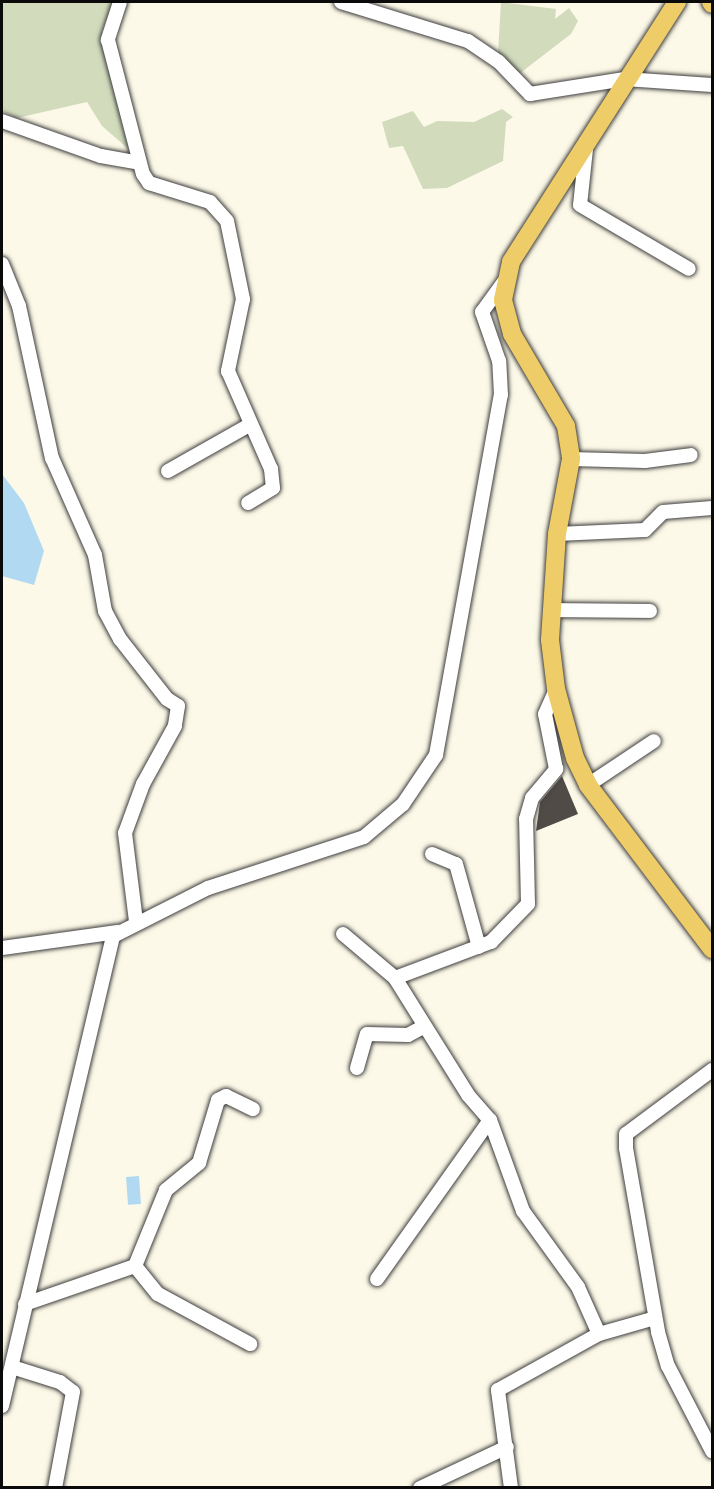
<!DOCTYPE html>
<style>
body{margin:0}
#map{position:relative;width:714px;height:1489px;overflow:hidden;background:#fdf9e8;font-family:"IBM Plex Serif",serif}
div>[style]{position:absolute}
.cemetery>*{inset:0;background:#d2dcbd}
.water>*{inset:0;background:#b1d9f1;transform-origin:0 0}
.building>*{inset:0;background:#514b47}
.roads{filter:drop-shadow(0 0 2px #3d3d3d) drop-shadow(0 0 2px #3d3d3d)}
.minor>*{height:14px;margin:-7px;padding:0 7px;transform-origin:7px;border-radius:7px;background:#fff}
.major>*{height:18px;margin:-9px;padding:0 9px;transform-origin:9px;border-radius:9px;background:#eecc68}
span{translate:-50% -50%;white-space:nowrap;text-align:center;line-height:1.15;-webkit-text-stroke:6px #fff;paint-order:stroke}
.frame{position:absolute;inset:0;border:3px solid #0a0a0a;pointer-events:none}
</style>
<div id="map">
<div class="cemetery">
<i style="clip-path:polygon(2px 2px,113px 2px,102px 31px,133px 153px,102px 126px,87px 102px,17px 118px,2px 111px)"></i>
<i style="clip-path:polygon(501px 2px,556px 9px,555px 19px,569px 8px,578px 21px,571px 34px,519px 74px,498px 53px)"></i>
<i style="clip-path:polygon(502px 109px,513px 117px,506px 122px,503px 161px,447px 188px,423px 189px,403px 146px,389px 148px,382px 122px,413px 111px,424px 127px,437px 121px,474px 122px)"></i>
</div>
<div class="water">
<i style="clip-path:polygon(2px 474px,24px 503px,44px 551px,34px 585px,2px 576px)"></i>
<i style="left:139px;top:1176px;width:28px;height:13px;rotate:86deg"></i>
</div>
<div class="building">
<i style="clip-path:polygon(562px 776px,578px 814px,536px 831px,540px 802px)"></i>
</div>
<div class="roads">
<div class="minor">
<i style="left:120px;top:2px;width:40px;rotate:108deg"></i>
<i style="left:108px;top:40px;width:138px;rotate:75.4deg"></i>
<i style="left:143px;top:174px;width:11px;rotate:56deg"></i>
<i style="left:149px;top:183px;width:64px;rotate:17.3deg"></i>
<i style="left:210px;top:202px;width:25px;rotate:48deg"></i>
<i style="left:227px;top:221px;width:80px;rotate:78.4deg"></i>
<i style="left:243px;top:299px;width:74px;rotate:101.8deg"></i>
<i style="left:228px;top:371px;width:107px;rotate:66.3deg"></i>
<i style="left:271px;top:469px;width:19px;rotate:84deg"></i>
<i style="left:273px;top:488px;width:29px;rotate:149deg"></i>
<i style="left:341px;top:2px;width:133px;rotate:17.1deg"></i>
<i style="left:468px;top:41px;width:37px;rotate:34deg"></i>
<i style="left:499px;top:62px;width:45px;rotate:45.9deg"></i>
<i style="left:530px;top:94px;width:96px;rotate:-9deg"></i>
<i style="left:625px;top:79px;width:87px;rotate:3.9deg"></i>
<i style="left:2px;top:121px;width:105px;rotate:19.5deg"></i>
<i style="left:101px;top:156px;width:39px;rotate:10deg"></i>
<i style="left:586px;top:149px;width:56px;rotate:96.1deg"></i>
<i style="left:580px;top:205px;width:126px;rotate:30.4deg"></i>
<i style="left:2px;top:264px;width:45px;rotate:68deg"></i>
<i style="left:19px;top:306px;width:156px;rotate:77.8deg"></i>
<i style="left:52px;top:458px;width:106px;rotate:66.1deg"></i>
<i style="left:95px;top:555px;width:57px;rotate:79.9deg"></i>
<i style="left:105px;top:611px;width:32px;rotate:62deg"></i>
<i style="left:120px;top:639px;width:76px;rotate:51.9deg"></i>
<i style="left:167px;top:699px;width:13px;rotate:32deg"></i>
<i style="left:178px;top:706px;width:20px;rotate:99deg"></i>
<i style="left:175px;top:726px;width:66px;rotate:118.9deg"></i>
<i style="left:143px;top:784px;width:52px;rotate:110.2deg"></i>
<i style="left:125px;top:833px;width:89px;rotate:82.9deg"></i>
<i style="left:571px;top:459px;width:74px;rotate:1.5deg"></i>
<i style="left:645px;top:461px;width:46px;rotate:-7.4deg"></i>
<i style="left:168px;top:471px;width:95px;rotate:-29.5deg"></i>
<i style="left:557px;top:534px;width:88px;rotate:-2.6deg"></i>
<i style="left:645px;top:530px;width:25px;rotate:-45deg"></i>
<i style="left:663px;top:512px;width:49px;rotate:-4.7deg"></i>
<i style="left:551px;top:610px;width:99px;rotate:0.6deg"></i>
<i style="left:588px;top:785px;width:79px;rotate:-33.7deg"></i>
<i style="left:432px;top:854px;width:26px;rotate:23deg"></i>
<i style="left:456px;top:864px;width:86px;rotate:74.5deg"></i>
<i style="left:343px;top:934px;width:68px;rotate:40.2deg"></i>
<i style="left:395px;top:978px;width:138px;rotate:58deg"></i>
<i style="left:468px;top:1095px;width:33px;rotate:49deg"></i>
<i style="left:490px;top:1120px;width:97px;rotate:70.1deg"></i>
<i style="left:523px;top:1211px;width:94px;rotate:54.1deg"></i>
<i style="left:578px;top:1287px;width:51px;rotate:65.9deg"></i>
<i style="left:2px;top:948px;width:117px;rotate:-7.9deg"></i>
<i style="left:395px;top:978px;width:103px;rotate:-20.6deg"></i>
<i style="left:491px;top:942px;width:53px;rotate:-45.8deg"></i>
<i style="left:528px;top:904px;width:85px;rotate:-91.3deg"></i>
<i style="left:526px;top:819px;width:22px;rotate:-74deg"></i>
<i style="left:532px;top:798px;width:38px;rotate:-50deg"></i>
<i style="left:556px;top:769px;width:56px;rotate:-101.3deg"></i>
<i style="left:545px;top:714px;width:27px;rotate:-66deg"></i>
<i style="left:357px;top:1068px;width:35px;rotate:-74deg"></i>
<i style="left:367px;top:1034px;width:41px;rotate:1.4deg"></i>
<i style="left:408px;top:1035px;width:17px;rotate:-28deg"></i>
<i style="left:712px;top:1070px;width:107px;rotate:143.3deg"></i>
<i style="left:626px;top:1134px;width:14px;rotate:90deg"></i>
<i style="left:626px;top:1148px;width:187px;rotate:80.1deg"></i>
<i style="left:658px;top:1332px;width:35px;rotate:74deg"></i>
<i style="left:668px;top:1366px;width:96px;rotate:62.6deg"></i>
<i style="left:135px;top:1266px;width:36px;rotate:51deg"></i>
<i style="left:158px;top:1294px;width:105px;rotate:28.5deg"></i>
<i style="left:377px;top:1279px;width:195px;rotate:-54.6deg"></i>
<i style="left:25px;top:1304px;width:116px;rotate:-19.1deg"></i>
<i style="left:135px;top:1266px;width:82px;rotate:-67.8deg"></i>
<i style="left:166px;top:1190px;width:43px;rotate:-39.3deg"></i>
<i style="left:199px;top:1163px;width:66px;rotate:-73.2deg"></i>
<i style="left:218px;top:1100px;width:9px;rotate:-27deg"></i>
<i style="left:226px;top:1096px;width:30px;rotate:26deg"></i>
<i style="left:12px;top:1367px;width:50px;rotate:17.4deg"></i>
<i style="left:60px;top:1382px;width:16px;rotate:38deg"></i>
<i style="left:73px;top:1392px;width:98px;rotate:100.6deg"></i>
<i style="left:2px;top:1406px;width:483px;rotate:-76.7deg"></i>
<i style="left:113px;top:936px;width:106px;rotate:-26.8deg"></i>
<i style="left:208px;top:888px;width:164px;rotate:-18.1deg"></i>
<i style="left:364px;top:837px;width:51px;rotate:-40.2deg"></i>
<i style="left:403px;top:804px;width:59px;rotate:-56deg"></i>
<i style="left:436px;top:755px;width:366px;rotate:-79.8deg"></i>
<i style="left:501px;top:395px;width:34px;rotate:-93deg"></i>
<i style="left:499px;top:361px;width:52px;rotate:-109.1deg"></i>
<i style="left:482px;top:312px;width:37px;rotate:-54deg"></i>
<i style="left:420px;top:1488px;width:96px;rotate:-25.2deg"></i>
<i style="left:511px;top:1488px;width:99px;rotate:-97.6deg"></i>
<i style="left:498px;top:1390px;width:115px;rotate:-29deg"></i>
<i style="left:599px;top:1334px;width:58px;rotate:-15.9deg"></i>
</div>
<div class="major">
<i style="left:677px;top:2px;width:308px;rotate:122.6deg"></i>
<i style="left:511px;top:262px;width:39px;rotate:102deg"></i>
<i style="left:503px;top:300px;width:35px;rotate:75deg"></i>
<i style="left:512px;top:334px;width:107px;rotate:59.6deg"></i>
<i style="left:566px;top:426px;width:33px;rotate:81deg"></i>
<i style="left:571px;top:459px;width:76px;rotate:100.6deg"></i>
<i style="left:557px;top:534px;width:106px;rotate:93.8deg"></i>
<i style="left:550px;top:640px;width:49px;rotate:83deg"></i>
<i style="left:556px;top:689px;width:72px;rotate:74.6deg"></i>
<i style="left:575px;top:758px;width:30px;rotate:64deg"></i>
<i style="left:588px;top:785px;width:206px;rotate:52.9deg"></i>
<i style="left:711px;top:2px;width:2px;rotate:63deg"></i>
</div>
</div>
<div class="frame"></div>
</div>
